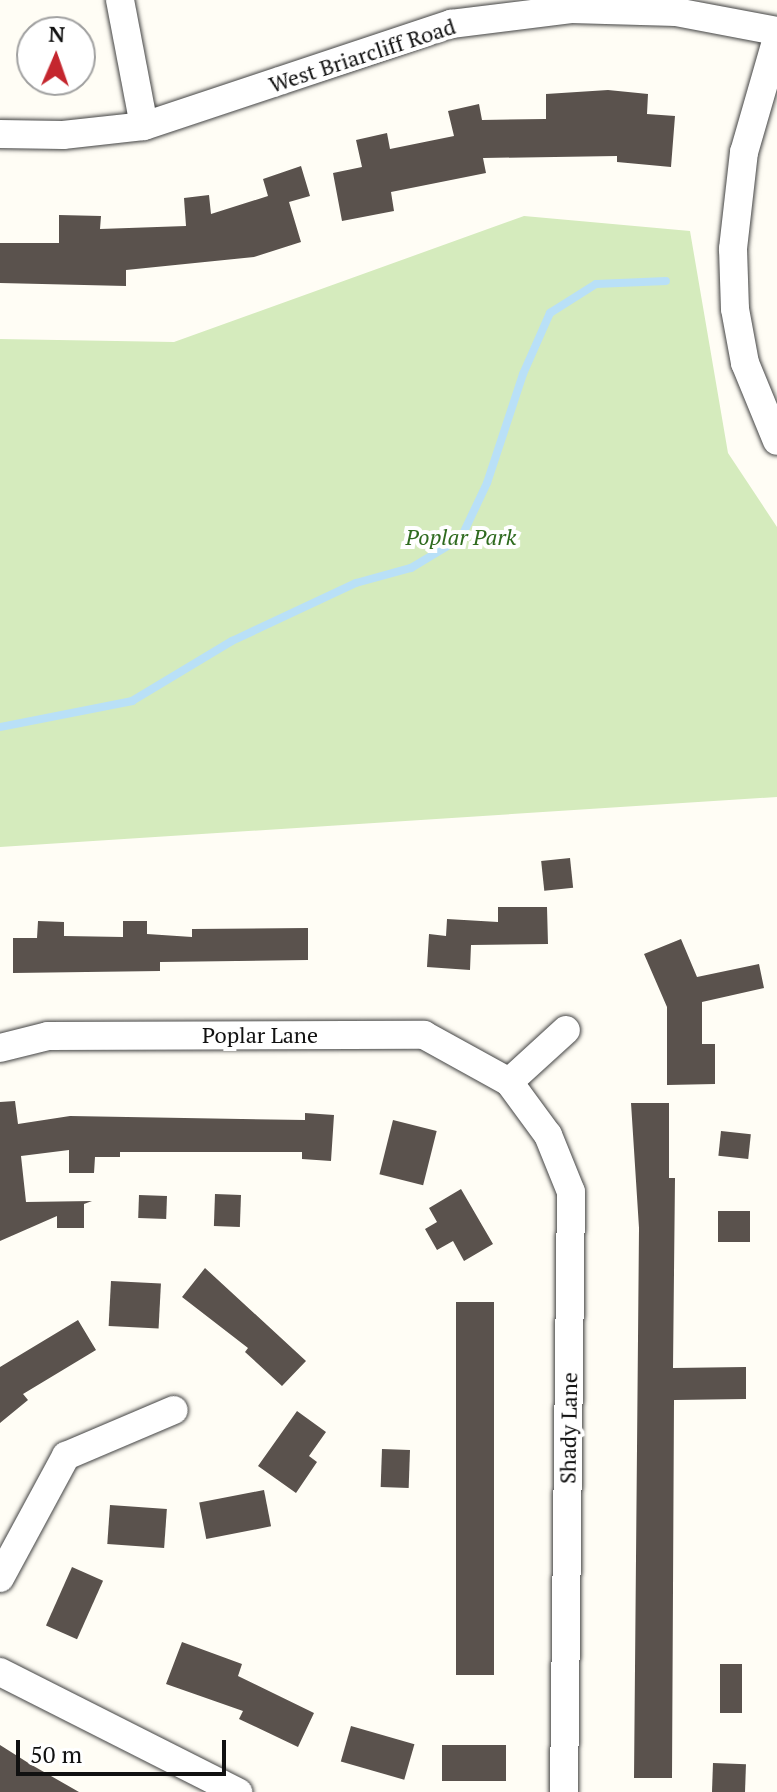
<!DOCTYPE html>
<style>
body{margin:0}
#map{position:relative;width:777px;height:1792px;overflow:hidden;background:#fffdf5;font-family:"PT Serif",serif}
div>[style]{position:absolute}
.green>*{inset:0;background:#d5ebbd}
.stream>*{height:8px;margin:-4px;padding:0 4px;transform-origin:4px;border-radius:4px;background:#b9e0f7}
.building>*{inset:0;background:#5a524d;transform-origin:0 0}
.roads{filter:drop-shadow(0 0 2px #444) drop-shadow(0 0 2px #444)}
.minor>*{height:28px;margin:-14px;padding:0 14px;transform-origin:14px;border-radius:14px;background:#fff}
span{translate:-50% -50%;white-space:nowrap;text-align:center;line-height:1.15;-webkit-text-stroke:8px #fff;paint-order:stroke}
.street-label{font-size:22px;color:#111}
.park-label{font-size:22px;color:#2f6b1f;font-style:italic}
.north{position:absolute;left:16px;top:16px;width:80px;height:80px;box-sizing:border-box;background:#fff;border:2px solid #a0a0a0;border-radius:50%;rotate:2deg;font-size:22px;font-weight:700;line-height:32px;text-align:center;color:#111}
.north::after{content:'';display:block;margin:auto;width:28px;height:36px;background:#c4262e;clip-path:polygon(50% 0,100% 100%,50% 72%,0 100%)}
.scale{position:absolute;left:16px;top:1740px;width:210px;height:36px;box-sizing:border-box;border:4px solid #111;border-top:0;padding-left:10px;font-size:24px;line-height:28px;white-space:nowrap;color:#111;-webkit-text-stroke:6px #fff;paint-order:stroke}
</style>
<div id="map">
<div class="green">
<i style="clip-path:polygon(524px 216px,690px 231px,728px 453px,777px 527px,777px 797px,0 847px,0 339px,174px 342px)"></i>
</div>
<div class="stream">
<i style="left:0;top:727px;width:135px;rotate:-11.1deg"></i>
<i style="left:132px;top:701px;width:117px;rotate:-31deg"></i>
<i style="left:232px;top:641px;width:137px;rotate:-25.1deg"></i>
<i style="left:356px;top:583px;width:57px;rotate:-15.3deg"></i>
<i style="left:411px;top:568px;width:58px;rotate:-31deg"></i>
<i style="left:461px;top:538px;width:61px;rotate:-64.7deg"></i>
<i style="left:487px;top:483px;width:115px;rotate:-71.7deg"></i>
<i style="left:523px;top:374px;width:67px;rotate:-66.1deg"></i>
<i style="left:550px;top:313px;width:54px;rotate:-32.2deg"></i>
<i style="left:596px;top:284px;width:70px;rotate:-2.5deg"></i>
</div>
<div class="building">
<i style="clip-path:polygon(608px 90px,648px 94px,647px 114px,675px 116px,671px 167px,617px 162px,617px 156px,483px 158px,486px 173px,391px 192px,394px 211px,342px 221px,333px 173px,362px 167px,356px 140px,387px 133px,390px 149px,454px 136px,448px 111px,479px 104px,482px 120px,546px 119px,546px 94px)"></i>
<i style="clip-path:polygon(301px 166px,310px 196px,289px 202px,301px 242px,254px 257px,126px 270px,126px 286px,0 283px,0 243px,59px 243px,59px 215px,101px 216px,100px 229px,186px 226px,184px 198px,209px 195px,211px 214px,268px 196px,263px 179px)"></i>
<i style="left:570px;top:858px;width:30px;height:29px;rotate:84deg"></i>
<i style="clip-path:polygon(498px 907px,547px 907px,548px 944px,471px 945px,470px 970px,427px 967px,429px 934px,446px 936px,447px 919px,498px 922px)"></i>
<i style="clip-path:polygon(38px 921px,64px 922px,64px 936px,123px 937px,123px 921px,147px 921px,147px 934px,192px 937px,192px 929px,308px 928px,308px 960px,160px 962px,160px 971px,13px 973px,13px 938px,37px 938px)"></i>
<i style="clip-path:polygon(681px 939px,697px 977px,759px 964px,764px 988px,702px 1002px,702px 1044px,715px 1044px,715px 1084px,667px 1085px,667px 1007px,644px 954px)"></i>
<i style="clip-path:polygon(15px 1101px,18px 1124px,70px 1116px,305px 1120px,305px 1113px,334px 1115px,331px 1161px,302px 1159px,302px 1152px,120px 1152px,120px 1157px,95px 1157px,94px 1173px,69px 1173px,69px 1150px,21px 1156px,26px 1202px,92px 1201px,84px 1204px,84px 1228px,57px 1228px,57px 1216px,0 1241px,0 1102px)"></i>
<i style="clip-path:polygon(631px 1103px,669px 1103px,669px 1178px,675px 1178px,673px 1368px,746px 1367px,746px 1399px,674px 1400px,672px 1778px,634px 1778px,639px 1228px)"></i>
<i style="left:393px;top:1120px;width:45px;height:56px;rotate:14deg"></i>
<i style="left:721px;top:1131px;width:30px;height:25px;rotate:6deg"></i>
<i style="clip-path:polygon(461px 1189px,493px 1244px,464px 1261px,453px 1241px,437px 1250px,425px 1229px,437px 1222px,429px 1208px)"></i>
<i style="left:215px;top:1194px;width:26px;height:32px;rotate:2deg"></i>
<i style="left:139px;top:1195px;width:28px;height:23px;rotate:2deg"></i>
<i style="left:718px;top:1211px;width:32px;height:31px"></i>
<i style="clip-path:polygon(205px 1268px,306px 1361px,282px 1386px,245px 1352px,248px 1348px,182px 1297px)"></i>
<i style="left:111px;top:1281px;width:50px;height:45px;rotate:3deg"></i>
<i style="left:456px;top:1302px;width:38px;height:373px"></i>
<i style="clip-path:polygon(78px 1320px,96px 1350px,23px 1394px,28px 1400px,0 1423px,0 1367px)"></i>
<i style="clip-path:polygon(297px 1411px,326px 1432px,309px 1456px,317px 1462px,296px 1493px,258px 1466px)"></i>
<i style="left:382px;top:1449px;width:28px;height:38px;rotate:2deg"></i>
<i style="left:264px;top:1490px;width:37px;height:66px;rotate:79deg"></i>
<i style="left:110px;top:1505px;width:57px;height:39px;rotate:4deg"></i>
<i style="left:72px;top:1567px;width:34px;height:64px;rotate:24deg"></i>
<i style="clip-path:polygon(182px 1642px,242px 1664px,238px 1676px,314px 1713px,298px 1747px,239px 1719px,243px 1711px,166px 1684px)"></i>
<i style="left:720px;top:1664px;width:22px;height:49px"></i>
<i style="left:351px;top:1726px;width:66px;height:37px;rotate:16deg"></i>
<i style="clip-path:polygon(0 1745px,30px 1764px,79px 1792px,0 1792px)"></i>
<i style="left:506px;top:1745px;width:36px;height:64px;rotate:90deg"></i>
<i style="left:713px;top:1763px;width:33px;height:29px;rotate:2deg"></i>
</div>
<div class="roads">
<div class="minor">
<i style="left:120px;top:0;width:128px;rotate:79.2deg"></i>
<i style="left:777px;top:38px;width:119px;rotate:106.1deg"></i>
<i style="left:744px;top:152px;width:98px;rotate:96.5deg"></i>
<i style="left:733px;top:249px;width:60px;rotate:88.1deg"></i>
<i style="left:735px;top:309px;width:55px;rotate:79.5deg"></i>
<i style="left:745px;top:363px;width:84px;rotate:67.7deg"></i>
<i style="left:0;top:134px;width:63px;rotate:0.9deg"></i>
<i style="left:63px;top:135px;width:81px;rotate:-6.3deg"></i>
<i style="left:144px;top:126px;width:324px;rotate:-18.4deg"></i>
<i style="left:451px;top:24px;width:121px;rotate:-7.1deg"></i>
<i style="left:571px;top:9px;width:105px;rotate:1.6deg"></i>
<i style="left:676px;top:12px;width:103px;rotate:10.7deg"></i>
<i style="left:0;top:1048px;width:49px;rotate:-14deg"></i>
<i style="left:48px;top:1036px;width:376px;rotate:-0.2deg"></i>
<i style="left:424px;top:1035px;width:97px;rotate:28.9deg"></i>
<i style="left:509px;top:1082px;width:66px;rotate:53.7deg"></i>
<i style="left:548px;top:1135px;width:61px;rotate:68deg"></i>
<i style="left:571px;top:1192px;width:600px;rotate:90.67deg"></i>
<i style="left:509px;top:1082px;width:77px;rotate:-42.4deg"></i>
<i style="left:0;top:1578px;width:139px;rotate:-61.6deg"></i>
<i style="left:66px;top:1456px;width:117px;rotate:-23.1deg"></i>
<i style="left:0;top:1672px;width:267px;rotate:26.8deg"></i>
</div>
</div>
<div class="street-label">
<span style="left:362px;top:55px;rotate:-18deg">West Briarcliff Road</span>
<span style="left:260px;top:1035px">Poplar Lane</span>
<span style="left:568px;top:1428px;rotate:-89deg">Shady Lane</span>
</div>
<div class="park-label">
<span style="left:461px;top:537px">Poplar Park</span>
</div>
<div class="north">N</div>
<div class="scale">50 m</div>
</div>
